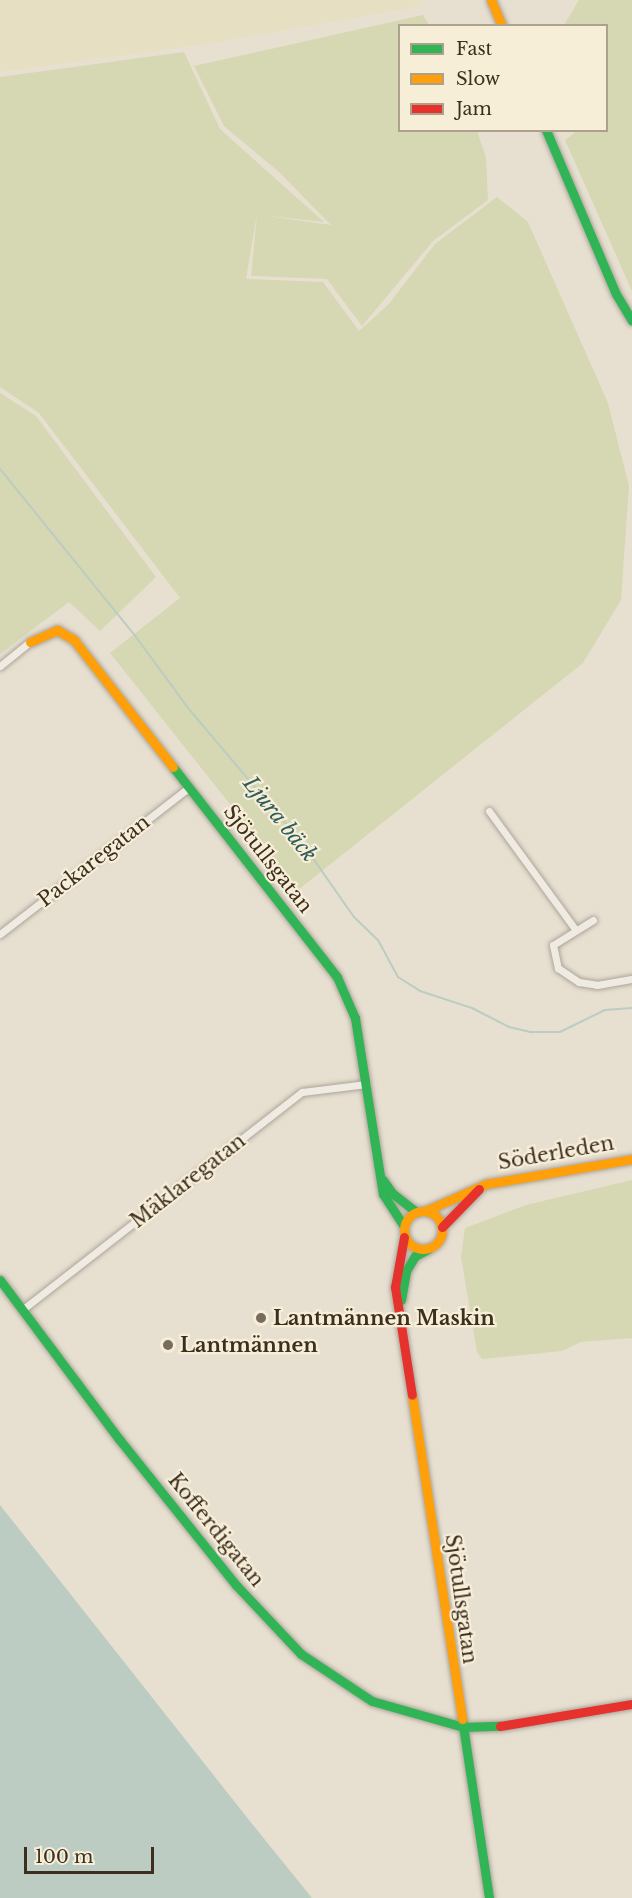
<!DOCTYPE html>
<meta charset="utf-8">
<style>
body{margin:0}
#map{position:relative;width:632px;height:1898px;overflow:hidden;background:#e7e0d1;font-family:"Libre Baskerville",serif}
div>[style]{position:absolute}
.farmland>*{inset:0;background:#e6dfc2}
.green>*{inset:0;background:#d6d7b3}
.water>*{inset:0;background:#bcccc2}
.stream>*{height:2px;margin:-1px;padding:0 1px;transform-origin:1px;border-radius:1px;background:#bcccc2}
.roads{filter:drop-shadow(0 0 2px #ada599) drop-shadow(0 0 2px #ada599)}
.street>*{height:7px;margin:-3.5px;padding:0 3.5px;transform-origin:3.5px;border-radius:3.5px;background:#efebe3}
.fast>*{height:9px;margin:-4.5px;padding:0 4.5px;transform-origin:4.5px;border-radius:4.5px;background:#30b455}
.slow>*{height:9px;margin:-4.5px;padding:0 4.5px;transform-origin:4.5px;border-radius:4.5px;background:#ff9f0a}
.slow>.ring{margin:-4.5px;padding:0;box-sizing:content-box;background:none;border:9px solid #ff9f0a;border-radius:50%}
.jam>*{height:9px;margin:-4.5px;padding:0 4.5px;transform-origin:4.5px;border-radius:4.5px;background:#e5322d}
.dots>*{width:16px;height:16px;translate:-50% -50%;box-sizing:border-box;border:3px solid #f7eed8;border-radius:50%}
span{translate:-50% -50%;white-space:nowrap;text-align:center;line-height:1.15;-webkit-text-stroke:4.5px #f7eed8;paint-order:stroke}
.street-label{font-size:20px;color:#3d2e20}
.poi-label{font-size:20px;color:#3d2e20;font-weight:700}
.left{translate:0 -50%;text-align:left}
.water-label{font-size:21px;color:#2f5d5a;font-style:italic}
.legend{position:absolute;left:398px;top:24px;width:210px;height:108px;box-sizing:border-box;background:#f7eed8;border:2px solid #ada18e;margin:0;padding:8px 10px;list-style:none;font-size:18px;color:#3d2e20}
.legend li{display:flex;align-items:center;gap:12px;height:30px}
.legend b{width:30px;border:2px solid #ada18e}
.scale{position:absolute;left:24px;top:1847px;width:130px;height:27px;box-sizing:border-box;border:3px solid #3d2e20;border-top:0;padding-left:8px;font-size:18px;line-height:21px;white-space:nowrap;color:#3d2e20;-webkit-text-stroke:4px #f7eed8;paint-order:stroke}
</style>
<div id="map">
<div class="farmland">
<i style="clip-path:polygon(0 0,419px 0,422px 6px,207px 44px,0 72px)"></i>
</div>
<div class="green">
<i style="clip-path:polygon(579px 0,632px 0,632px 291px,565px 140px,577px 131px,606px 130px,606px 26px,564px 25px)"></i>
<i style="clip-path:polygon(423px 15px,429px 25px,400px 26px,400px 130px,477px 131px,486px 157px,488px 200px,433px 241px,362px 326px,327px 279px,251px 276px,257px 214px,246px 279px,323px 282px,359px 331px,388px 305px,435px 244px,497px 197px,528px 222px,608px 403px,629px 486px,621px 600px,583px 663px,298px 890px,110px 653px,180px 598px,39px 413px,0 387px,0 77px,184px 52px,220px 129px,324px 222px,260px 215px,331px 225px,280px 173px,224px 126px,194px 66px)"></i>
<i style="clip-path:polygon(0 393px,36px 416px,156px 577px,100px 631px,69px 602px,0 654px)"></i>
<i style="clip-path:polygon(632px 1180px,632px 1338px,581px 1342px,562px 1351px,482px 1359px,477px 1352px,461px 1257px,465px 1228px,526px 1205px)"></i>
</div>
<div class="water">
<i style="clip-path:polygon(0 1505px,253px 1825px,312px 1898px,0 1898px)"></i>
</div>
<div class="stream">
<i style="left:0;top:469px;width:211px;rotate:51deg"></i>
<i style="left:133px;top:633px;width:93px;rotate:53.7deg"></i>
<i style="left:188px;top:708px;width:178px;rotate:49.8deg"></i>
<i style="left:303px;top:844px;width:89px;rotate:55.1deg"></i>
<i style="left:354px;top:917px;width:33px;rotate:44deg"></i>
<i style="left:378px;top:940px;width:42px;rotate:61.6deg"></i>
<i style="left:398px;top:977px;width:26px;rotate:32deg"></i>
<i style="left:420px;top:991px;width:55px;rotate:18.1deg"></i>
<i style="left:472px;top:1008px;width:42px;rotate:27.2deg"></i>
<i style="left:509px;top:1027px;width:23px;rotate:13deg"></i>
<i style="left:531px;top:1032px;width:29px"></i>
<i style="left:560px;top:1032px;width:50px;rotate:-26.1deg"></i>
<i style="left:605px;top:1010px;width:27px;rotate:-4deg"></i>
</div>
<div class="roads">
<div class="street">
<i style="left:0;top:666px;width:38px;rotate:-39deg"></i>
<i style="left:489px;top:811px;width:146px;rotate:53.9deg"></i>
<i style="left:593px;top:920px;width:47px;rotate:148deg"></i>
<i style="left:553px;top:945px;width:24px;rotate:78deg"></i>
<i style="left:558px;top:968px;width:25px;rotate:34deg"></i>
<i style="left:579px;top:982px;width:18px;rotate:9deg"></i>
<i style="left:597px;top:985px;width:36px;rotate:-10deg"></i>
<i style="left:0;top:934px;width:238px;rotate:-37.8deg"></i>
<i style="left:23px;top:1309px;width:353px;rotate:-37.9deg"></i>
<i style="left:302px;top:1092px;width:65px;rotate:-7deg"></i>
</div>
<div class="fast">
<i style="left:546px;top:130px;width:178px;rotate:66.9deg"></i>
<i style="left:616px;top:294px;width:31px;rotate:59deg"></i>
<i style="left:173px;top:767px;width:266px;rotate:52deg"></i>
<i style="left:337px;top:977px;width:45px;rotate:66.3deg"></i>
<i style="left:355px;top:1018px;width:178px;rotate:81deg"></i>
<i style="left:383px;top:1194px;width:38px;rotate:57deg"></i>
<i style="left:383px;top:1180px;width:16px;rotate:55deg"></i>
<i style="left:392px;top:1193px;width:31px;rotate:38deg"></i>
<i style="left:0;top:1280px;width:199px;rotate:53.2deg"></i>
<i style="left:119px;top:1439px;width:187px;rotate:51.3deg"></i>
<i style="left:236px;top:1585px;width:95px;rotate:46.7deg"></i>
<i style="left:301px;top:1654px;width:85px;rotate:33.5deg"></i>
<i style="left:372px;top:1701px;width:95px;rotate:15.9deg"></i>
<i style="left:463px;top:1727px;width:37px;rotate:-2deg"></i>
<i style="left:401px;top:1300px;width:29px;rotate:-80deg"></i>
<i style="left:406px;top:1271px;width:17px;rotate:-59deg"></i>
<i style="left:415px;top:1256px;width:15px;rotate:-28deg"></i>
<i style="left:462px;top:1719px;width:181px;rotate:81.4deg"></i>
</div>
<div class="slow">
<i style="left:491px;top:0;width:28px;rotate:67deg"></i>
<i style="left:30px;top:642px;width:30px;rotate:-24deg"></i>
<i style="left:57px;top:630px;width:20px;rotate:30deg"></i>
<i style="left:74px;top:640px;width:161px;rotate:52.1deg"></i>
<i class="ring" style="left:404px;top:1211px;width:29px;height:29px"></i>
<i style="left:425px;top:1211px;width:67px;rotate:-23.9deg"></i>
<i style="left:486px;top:1184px;width:148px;rotate:-9.7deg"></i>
<i style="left:412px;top:1395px;width:328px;rotate:81.2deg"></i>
</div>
<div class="jam">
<i style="left:442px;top:1227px;width:53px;rotate:-45.8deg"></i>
<i style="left:404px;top:1237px;width:51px;rotate:100.2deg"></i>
<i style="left:395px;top:1287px;width:109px;rotate:81.1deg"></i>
<i style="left:500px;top:1726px;width:134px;rotate:-9.5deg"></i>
</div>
</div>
<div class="dots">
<i style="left:261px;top:1318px;background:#786c5e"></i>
<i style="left:168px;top:1345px;background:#786c5e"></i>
</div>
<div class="street-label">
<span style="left:268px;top:859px;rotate:52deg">Sjötullsgatan</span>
<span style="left:94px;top:861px;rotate:-38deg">Packaregatan</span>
<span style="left:556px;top:1153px;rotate:-10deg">Söderleden</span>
<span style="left:188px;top:1181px;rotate:-38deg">Mäklaregatan</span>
<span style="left:216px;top:1530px;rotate:51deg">Kofferdigatan</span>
<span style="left:461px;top:1599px;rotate:82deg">Sjötullsgatan</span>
</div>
<div class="poi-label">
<span class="left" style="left:273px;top:1318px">Lantmännen Maskin</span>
<span class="left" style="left:180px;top:1345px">Lantmännen</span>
</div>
<div class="water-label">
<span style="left:280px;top:819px;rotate:51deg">Ljura bäck</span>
</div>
<ul class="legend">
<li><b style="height:8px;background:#30b455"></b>Fast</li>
<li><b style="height:8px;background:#ff9f0a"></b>Slow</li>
<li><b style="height:8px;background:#e5322d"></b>Jam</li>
</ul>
<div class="scale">100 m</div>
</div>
